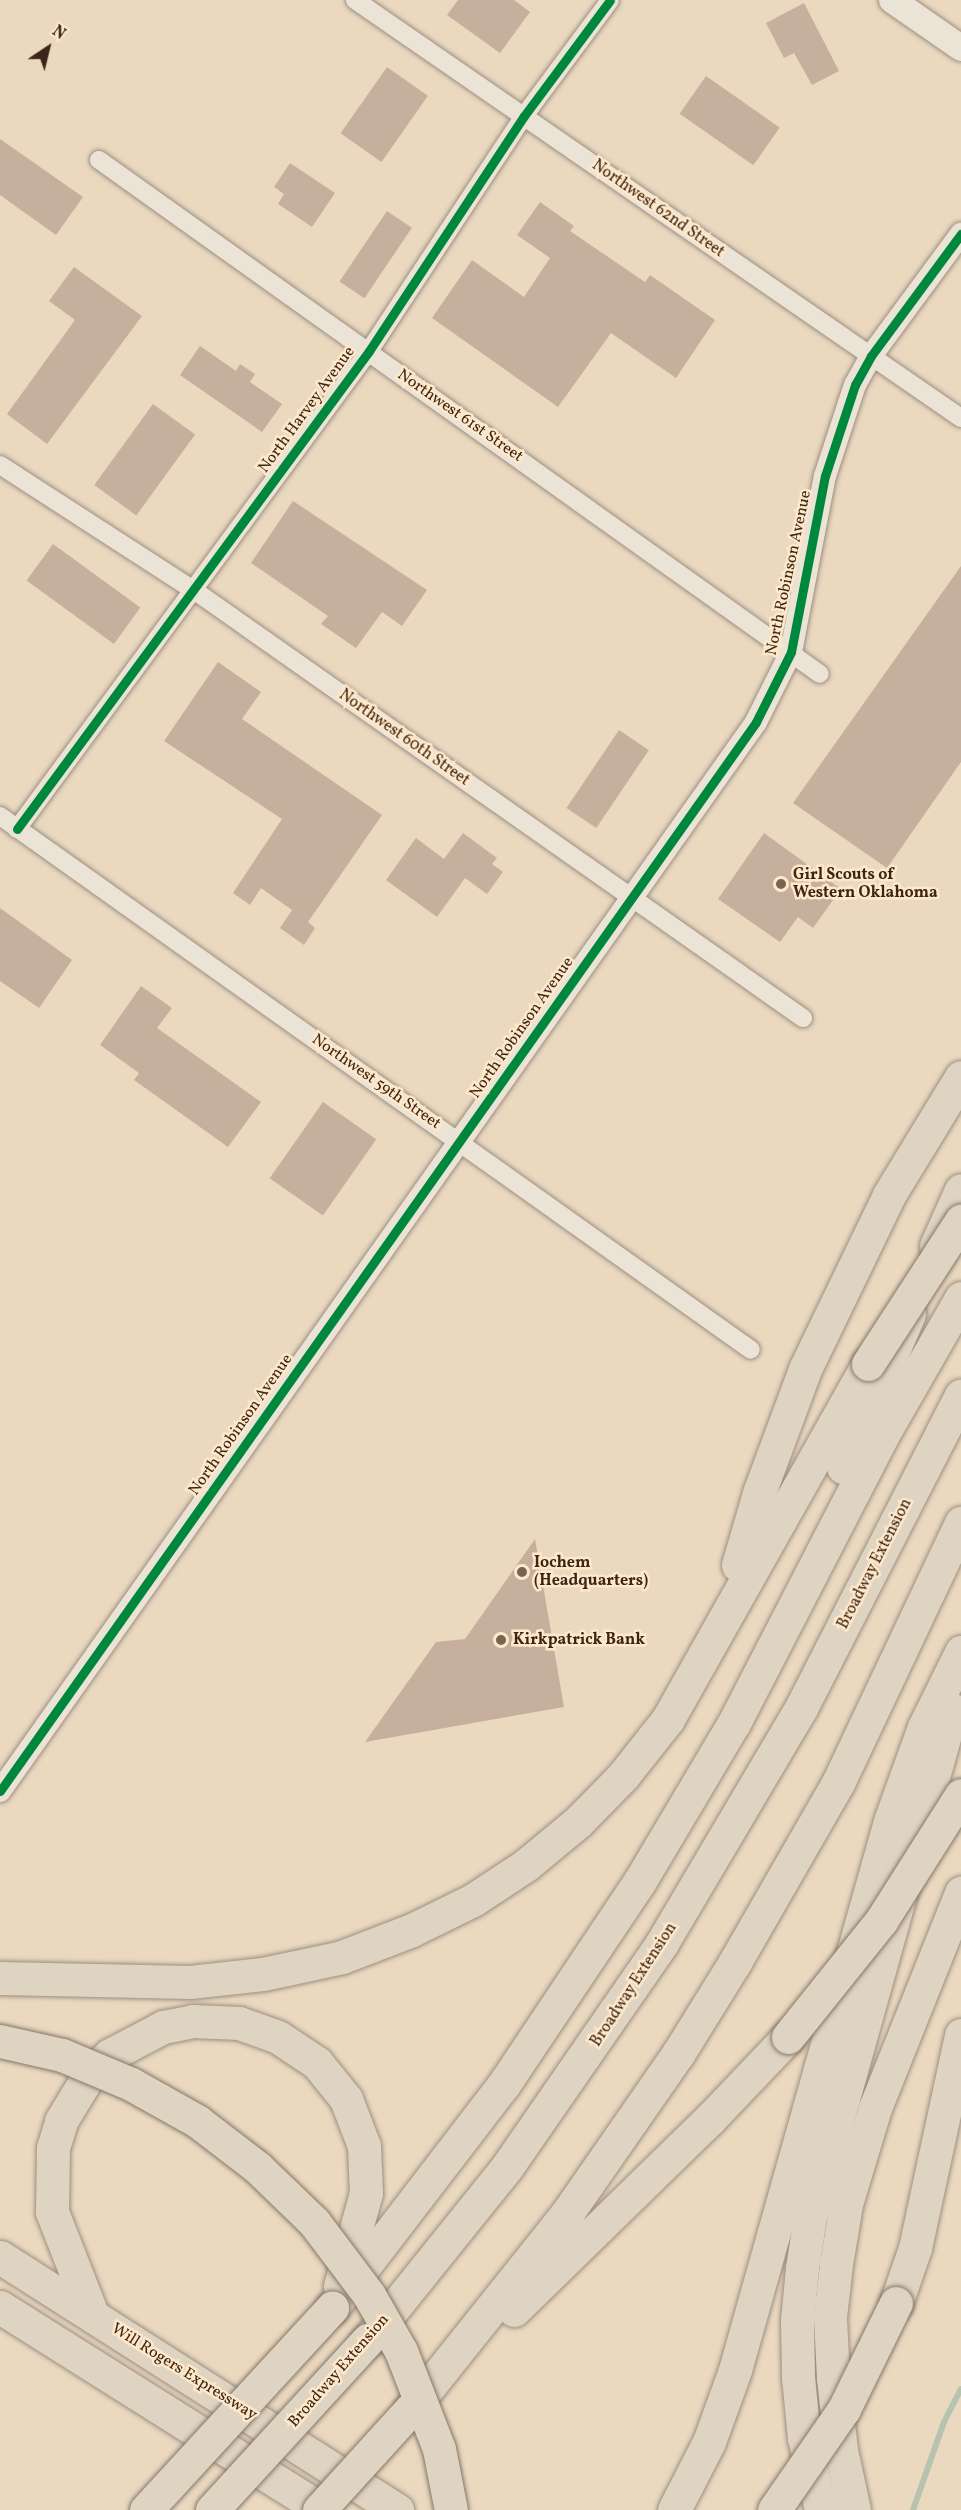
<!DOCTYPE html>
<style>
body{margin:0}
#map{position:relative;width:961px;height:2510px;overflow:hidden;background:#ead8bf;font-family:Vollkorn,serif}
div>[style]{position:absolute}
.stream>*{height:6px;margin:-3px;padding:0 3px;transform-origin:3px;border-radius:3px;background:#b6c4af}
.building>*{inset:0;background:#c6b09d;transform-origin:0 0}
.roads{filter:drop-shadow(0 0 2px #9d8f80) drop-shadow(0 0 2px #9d8f80)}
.minor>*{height:18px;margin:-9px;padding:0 9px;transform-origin:9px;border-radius:9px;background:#ece3d7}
.tertiary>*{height:22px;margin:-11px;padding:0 11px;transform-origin:11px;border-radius:11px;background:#ece3d7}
.secondary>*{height:26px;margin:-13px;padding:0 13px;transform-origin:13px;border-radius:13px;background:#ece3d7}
.motorway>*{height:33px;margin:-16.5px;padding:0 16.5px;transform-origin:16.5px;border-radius:16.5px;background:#dfd3c2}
.bridges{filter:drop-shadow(0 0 2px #847769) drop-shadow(0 0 2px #847769)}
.motorway-bridge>*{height:33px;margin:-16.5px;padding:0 16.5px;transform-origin:16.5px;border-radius:16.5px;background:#dfd3c2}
.cycleway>*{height:9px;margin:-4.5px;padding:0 4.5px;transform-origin:4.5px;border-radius:4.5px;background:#00873e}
.dots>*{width:16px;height:16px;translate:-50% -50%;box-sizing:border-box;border:3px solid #fde8ca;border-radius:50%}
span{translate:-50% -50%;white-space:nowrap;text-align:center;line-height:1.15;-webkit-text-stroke:5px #fde8ca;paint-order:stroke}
.street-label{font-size:16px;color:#3e2416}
.poi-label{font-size:16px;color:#3e2416;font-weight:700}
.left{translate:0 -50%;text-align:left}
.north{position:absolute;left:18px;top:18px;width:60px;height:60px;-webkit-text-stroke:4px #fde8ca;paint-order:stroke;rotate:35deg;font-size:16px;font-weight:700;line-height:24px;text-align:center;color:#3e2416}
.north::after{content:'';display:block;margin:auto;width:21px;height:27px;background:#3e2416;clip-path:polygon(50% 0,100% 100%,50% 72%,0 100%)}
</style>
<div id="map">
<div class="stream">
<i style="left:913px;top:2510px;width:93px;rotate:-70.6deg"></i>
<i style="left:944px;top:2422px;width:37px;rotate:-63deg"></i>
</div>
<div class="building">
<i style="clip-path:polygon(458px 0,514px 0,530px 12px,500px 53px,447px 15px)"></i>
<i style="clip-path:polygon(804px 3px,839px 71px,812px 85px,794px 53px,784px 58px,766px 23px)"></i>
<i style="left:387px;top:67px;width:50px;height:81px;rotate:35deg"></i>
<i style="left:706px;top:76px;width:90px;height:46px;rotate:35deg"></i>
<i style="clip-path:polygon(0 139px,83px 197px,56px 235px,0 195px)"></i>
<i style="clip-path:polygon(290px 163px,335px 193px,312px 227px,278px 204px,284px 194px,274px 187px)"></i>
<i style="clip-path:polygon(540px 202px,574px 226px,570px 231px,645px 282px,650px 275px,715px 320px,676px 378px,611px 333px,558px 407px,432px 318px,472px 260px,524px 297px,550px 258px,517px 235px)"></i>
<i style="left:387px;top:211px;width:30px;height:85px;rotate:34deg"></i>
<i style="clip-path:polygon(74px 267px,142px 316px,47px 444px,7px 414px,75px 320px,49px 301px)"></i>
<i style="clip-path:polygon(200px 346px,236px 371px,240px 364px,255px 374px,250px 382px,282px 404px,262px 432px,180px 375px)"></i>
<i style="left:153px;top:404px;width:52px;height:100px;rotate:36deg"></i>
<i style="clip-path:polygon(293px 501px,427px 590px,402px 626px,382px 612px,356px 648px,321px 624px,328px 616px,251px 563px)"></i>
<i style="left:53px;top:544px;width:108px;height:45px;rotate:36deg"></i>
<i style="clip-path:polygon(961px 566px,961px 762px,887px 868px,793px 803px)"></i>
<i style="clip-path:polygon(218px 662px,261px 692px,242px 719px,382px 815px,308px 922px,315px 928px,304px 945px,280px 928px,292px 910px,261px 888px,250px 905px,233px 893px,282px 819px,164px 741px)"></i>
<i style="left:619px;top:730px;width:36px;height:94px;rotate:34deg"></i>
<i style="clip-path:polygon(463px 833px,497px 858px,492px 864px,503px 872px,487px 894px,465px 878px,437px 917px,386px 880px,416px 838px,444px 859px)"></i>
<i style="clip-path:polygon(764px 833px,841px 889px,813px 928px,798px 917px,780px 942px,718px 899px)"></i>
<i style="clip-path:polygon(0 908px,72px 960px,39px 1008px,0 981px)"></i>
<i style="clip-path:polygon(141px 986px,172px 1008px,157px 1028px,261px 1102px,228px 1147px,134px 1080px,139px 1073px,100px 1045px)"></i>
<i style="left:323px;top:1102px;width:65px;height:93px;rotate:35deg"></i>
<i style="clip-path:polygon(535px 1539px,564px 1707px,365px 1742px,436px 1642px,465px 1639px)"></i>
</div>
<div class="roads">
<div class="minor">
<i style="left:355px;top:0;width:736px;rotate:34.6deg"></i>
<i style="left:99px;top:160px;width:885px;rotate:35.49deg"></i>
<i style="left:0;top:465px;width:232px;rotate:32.9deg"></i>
<i style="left:195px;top:591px;width:743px;rotate:35.08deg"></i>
<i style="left:0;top:816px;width:921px;rotate:35.41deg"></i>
<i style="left:17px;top:829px;width:594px;rotate:-53.63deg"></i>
<i style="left:369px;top:351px;width:282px;rotate:-56.6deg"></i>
<i style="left:524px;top:116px;width:144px;rotate:-53.4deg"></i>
</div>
<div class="tertiary">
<i style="left:0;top:1791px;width:1309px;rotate:-54.73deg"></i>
<i style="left:756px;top:722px;width:78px;rotate:-63.4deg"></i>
<i style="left:791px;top:652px;width:179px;rotate:-79.1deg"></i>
<i style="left:825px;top:476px;width:96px;rotate:-71.8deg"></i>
<i style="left:855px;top:385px;width:33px;rotate:-61deg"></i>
<i style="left:871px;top:356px;width:152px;rotate:-53.6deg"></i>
</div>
<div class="secondary">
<i style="left:892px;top:0;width:84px;rotate:34.8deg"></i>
</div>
<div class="motorway">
<i style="left:936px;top:1246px;width:61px;rotate:-65.9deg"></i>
<i style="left:843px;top:1467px;width:167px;rotate:-66.7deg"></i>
<i style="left:738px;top:1565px;width:75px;rotate:-73.7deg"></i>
<i style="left:759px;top:1493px;width:132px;rotate:-69.6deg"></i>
<i style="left:805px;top:1369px;width:193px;rotate:-64.2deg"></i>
<i style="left:889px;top:1195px;width:138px;rotate:-58.6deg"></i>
<i style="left:0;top:1978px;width:190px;rotate:1.2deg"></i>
<i style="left:190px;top:1982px;width:73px;rotate:-6.3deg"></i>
<i style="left:263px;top:1974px;width:81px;rotate:-12.1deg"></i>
<i style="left:342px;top:1957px;width:75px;rotate:-21.1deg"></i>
<i style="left:412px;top:1930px;width:68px;rotate:-26.2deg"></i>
<i style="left:473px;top:1900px;width:64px;rotate:-33.4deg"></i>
<i style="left:526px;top:1865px;width:67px;rotate:-39.6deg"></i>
<i style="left:578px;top:1822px;width:64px;rotate:-45.6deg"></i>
<i style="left:623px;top:1776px;width:73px;rotate:-51.7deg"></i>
<i style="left:668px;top:1719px;width:407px;rotate:-60.6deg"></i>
<i style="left:0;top:2257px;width:471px;rotate:32.5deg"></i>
<i style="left:896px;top:2303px;width:58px;rotate:-70.9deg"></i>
<i style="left:915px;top:2248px;width:218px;rotate:-77.8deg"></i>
<i style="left:0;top:2307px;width:381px;rotate:32.2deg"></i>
<i style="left:332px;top:2308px;width:282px;rotate:-52.5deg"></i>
<i style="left:504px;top:2084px;width:244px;rotate:-56.2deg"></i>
<i style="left:640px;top:1881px;width:184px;rotate:-59.3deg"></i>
<i style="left:734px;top:1723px;width:323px;rotate:-62.7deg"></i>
<i style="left:882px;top:1436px;width:159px;rotate:-60.2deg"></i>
<i style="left:514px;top:2310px;width:274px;rotate:-44.3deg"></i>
<i style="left:710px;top:2119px;width:113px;rotate:-46.4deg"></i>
<i style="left:92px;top:2314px;width:110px;rotate:-111.4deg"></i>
<i style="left:52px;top:2212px;width:64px;rotate:-89.1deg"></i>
<i style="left:53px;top:2148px;width:28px;rotate:-73deg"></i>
<i style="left:61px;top:2121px;width:54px;rotate:-58.7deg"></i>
<i style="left:89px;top:2075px;width:29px;rotate:-44deg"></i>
<i style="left:110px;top:2055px;width:60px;rotate:-27.8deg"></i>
<i style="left:163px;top:2027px;width:31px;rotate:-11deg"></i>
<i style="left:193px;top:2021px;width:46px;rotate:2.5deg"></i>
<i style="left:239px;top:2023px;width:41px;rotate:19.7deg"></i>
<i style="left:278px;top:2037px;width:47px;rotate:33.7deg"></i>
<i style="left:317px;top:2063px;width:46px;rotate:51.1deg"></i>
<i style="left:346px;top:2099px;width:50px;rotate:69deg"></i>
<i style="left:364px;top:2146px;width:47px;rotate:87.6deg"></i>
<i style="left:366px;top:2193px;width:97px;rotate:105.6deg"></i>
<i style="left:368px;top:2340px;width:222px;rotate:-51.2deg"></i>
<i style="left:507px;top:2167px;width:272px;rotate:-55.3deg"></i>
<i style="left:662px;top:1943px;width:273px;rotate:-59.4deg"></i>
<i style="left:801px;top:1708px;width:351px;rotate:-62.9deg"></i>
<i style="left:411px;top:2409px;width:252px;rotate:-51.4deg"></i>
<i style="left:568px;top:2212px;width:193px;rotate:-55.2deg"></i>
<i style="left:678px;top:2054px;width:108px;rotate:-58.2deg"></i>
<i style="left:735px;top:1962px;width:207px;rotate:-60.1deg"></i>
<i style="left:838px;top:1783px;width:288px;rotate:-64.7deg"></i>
<i style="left:674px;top:2510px;width:76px;rotate:-62.8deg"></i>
<i style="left:709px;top:2442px;width:77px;rotate:-70.1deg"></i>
<i style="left:735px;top:2370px;width:570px;rotate:-74.23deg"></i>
<i style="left:890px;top:1821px;width:100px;rotate:-70.1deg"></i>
<i style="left:924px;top:1727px;width:84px;rotate:-63.7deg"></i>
<i style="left:821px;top:2510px;width:74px;rotate:-103.3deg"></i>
<i style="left:804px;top:2438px;width:61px;rotate:-95.6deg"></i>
<i style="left:798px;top:2377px;width:57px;rotate:-91deg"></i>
<i style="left:797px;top:2320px;width:52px;rotate:-84.5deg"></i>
<i style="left:802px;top:2268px;width:52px;rotate:-81.1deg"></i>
<i style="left:810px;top:2217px;width:527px;rotate:-74.38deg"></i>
<i style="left:854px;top:2510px;width:61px;rotate:-102.2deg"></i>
<i style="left:841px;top:2450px;width:73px;rotate:-96.3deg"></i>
<i style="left:833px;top:2377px;width:60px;rotate:-92.9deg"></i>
<i style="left:830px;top:2317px;width:53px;rotate:-83.5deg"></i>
<i style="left:836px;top:2264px;width:61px;rotate:-80.5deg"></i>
<i style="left:846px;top:2204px;width:100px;rotate:-73.2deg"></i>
<i style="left:875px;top:2108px;width:232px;rotate:-68.2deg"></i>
</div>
</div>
<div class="bridges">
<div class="motorway-bridge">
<i style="left:868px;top:1364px;width:171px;rotate:-57deg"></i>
<i style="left:788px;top:2037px;width:149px;rotate:-51.3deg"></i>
<i style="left:881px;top:1921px;width:149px;rotate:-57.6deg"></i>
<i style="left:0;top:2041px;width:64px;rotate:12.7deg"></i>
<i style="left:62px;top:2055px;width:75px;rotate:22.8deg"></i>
<i style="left:131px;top:2084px;width:76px;rotate:29.3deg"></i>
<i style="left:197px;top:2121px;width:76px;rotate:37.5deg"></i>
<i style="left:257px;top:2167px;width:79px;rotate:44deg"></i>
<i style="left:314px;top:2222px;width:91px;rotate:53deg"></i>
<i style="left:369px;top:2295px;width:64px;rotate:60.3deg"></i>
<i style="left:401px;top:2351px;width:105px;rotate:68.8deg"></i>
<i style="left:439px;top:2449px;width:62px;rotate:78.9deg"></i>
<i style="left:146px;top:2510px;width:275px;rotate:-47.4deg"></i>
<i style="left:212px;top:2510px;width:231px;rotate:-47.5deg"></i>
<i style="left:319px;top:2510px;width:137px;rotate:-47.7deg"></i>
<i style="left:774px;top:2510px;width:123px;rotate:-55.3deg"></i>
<i style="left:844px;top:2409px;width:118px;rotate:-63.9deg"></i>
</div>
</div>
<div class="cycleway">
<i style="left:17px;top:829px;width:594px;rotate:-53.63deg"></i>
<i style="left:369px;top:351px;width:282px;rotate:-56.6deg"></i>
<i style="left:524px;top:116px;width:144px;rotate:-53.4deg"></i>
<i style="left:0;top:1791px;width:1309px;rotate:-54.73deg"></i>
<i style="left:756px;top:722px;width:78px;rotate:-63.4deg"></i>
<i style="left:791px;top:652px;width:179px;rotate:-79.1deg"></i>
<i style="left:825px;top:476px;width:96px;rotate:-71.8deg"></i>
<i style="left:855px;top:385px;width:33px;rotate:-61deg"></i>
<i style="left:871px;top:356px;width:152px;rotate:-53.6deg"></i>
</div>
<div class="dots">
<i style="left:781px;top:884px;background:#7a6351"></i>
<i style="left:522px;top:1572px;background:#7a6351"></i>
<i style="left:501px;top:1640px;background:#7a6351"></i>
</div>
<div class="street-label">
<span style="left:658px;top:209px;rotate:35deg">Northwest 62nd Street</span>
<span style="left:307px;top:410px;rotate:-54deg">North Harvey Avenue</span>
<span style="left:460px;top:416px;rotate:35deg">Northwest 61st Street</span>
<span style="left:789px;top:573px;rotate:-78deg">North Robinson Avenue</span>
<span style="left:404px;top:738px;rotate:35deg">Northwest 60th Street</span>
<span style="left:522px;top:1028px;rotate:-55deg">North Robinson Avenue</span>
<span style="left:376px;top:1082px;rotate:35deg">Northwest 59th Street</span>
<span style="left:241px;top:1425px;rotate:-55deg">North Robinson Avenue</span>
<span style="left:875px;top:1564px;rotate:-63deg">Broadway Extension</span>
<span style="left:634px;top:1985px;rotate:-57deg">Broadway Extension</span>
<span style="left:339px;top:2371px;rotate:-49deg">Broadway Extension</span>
<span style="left:184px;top:2372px;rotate:32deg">Will Rogers Expressway</span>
</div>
<div class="poi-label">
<span class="left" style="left:793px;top:884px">Girl Scouts of<br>Western Oklahoma</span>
<span class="left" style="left:534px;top:1572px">Iochem<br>(Headquarters)</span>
<span class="left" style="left:513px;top:1640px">Kirkpatrick Bank</span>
</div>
<div class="north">N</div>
</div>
